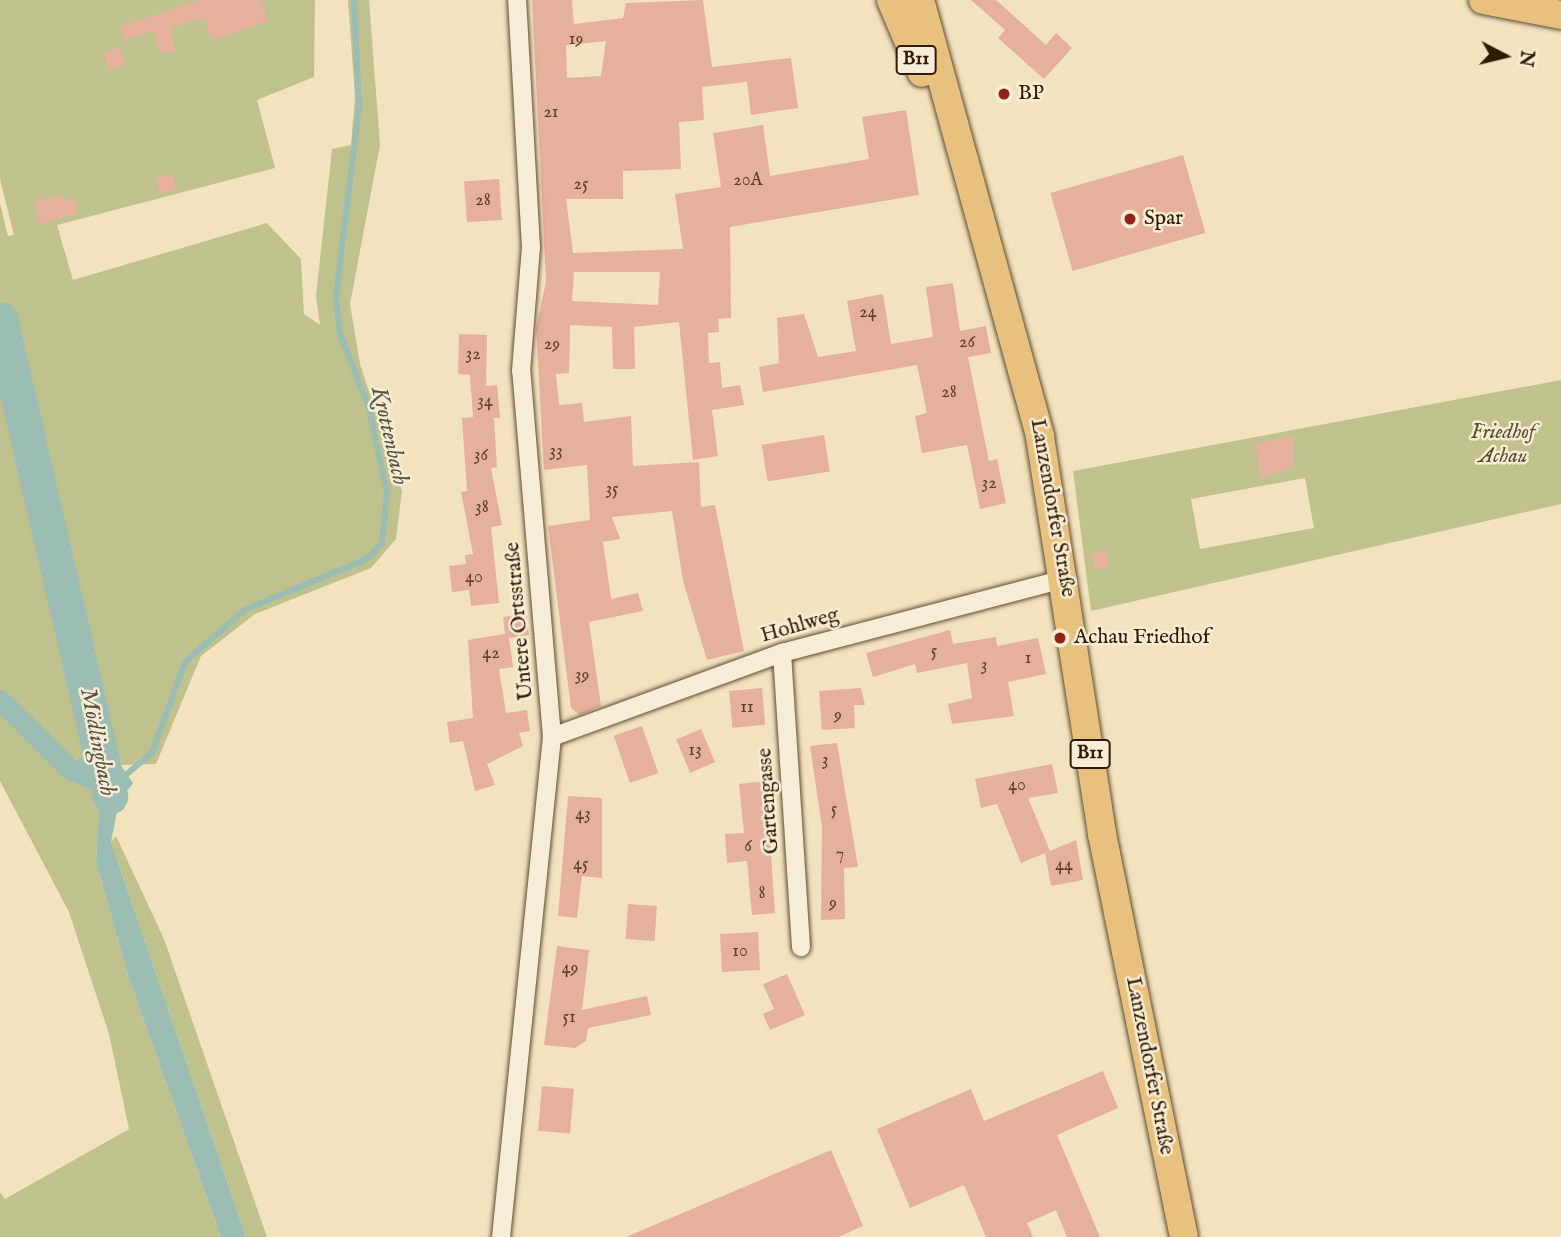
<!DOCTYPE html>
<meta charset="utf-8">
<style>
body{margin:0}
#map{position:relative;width:1561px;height:1237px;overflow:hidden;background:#f2e2be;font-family:"IM FELL English",serif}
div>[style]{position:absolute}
.green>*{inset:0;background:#c0c28e}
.water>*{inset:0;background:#9bbdb4}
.stream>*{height:6px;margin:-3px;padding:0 3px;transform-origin:3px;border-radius:3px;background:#9bbdb4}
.canal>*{height:21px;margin:-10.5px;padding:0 10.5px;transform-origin:10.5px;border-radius:10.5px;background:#9bbdb4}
.river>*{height:35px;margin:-17.5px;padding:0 17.5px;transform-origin:17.5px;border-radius:17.5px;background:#9bbdb4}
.building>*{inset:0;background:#e5b09c;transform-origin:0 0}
.roads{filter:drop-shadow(0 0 2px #604c31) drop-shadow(0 0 2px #604c31)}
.minor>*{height:18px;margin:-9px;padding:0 9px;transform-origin:9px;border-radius:9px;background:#f7ecd5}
.primary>*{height:28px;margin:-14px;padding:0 14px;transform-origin:14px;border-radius:14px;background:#e9c17f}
.dots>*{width:19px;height:19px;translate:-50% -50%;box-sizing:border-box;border:4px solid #f7ecd5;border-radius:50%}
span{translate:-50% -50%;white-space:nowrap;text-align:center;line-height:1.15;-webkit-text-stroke:5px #f7ecd5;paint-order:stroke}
.number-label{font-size:18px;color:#5d4028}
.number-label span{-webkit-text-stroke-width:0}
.shield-label span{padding:2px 5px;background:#f7ecd5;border:2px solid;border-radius:5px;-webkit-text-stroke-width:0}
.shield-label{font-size:19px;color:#301a02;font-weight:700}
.poi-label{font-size:21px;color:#301a02}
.left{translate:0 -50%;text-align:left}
.park-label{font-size:21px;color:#5b4c2c;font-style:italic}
.street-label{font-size:21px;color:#301a02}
.water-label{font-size:23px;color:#555340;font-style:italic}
.north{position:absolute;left:1470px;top:21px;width:70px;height:70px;-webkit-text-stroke:5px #f7ecd5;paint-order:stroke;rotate:97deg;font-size:19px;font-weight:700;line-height:28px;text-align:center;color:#301a02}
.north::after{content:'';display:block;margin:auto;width:24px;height:32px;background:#301a02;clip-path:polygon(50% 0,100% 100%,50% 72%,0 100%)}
</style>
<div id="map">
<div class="green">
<i style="clip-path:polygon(0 0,315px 0,314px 77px,257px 100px,275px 168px,57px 225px,73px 280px,267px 223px,301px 259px,304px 314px,320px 325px,316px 296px,332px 149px,351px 145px,355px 97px,348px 0,369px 0,380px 145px,350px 304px,360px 364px,402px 491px,396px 539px,371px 568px,255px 614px,201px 656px,156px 764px,120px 765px,108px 748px,93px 784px,99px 808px,96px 862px,128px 976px,221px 1237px,0 1237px,0 1192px,5px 1199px,129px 1129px,109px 1034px,69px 912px,0 781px,0 204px,8px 236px,14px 235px,0 179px)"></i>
<i style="clip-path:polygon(evenodd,1561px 380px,1561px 504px,1091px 611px,1073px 471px,1561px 380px,1305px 478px,1314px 528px,1200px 549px,1191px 499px,1305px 478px)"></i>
<i style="clip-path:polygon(116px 836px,164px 939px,267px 1237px,246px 1237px,111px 842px)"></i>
</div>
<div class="water">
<i style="clip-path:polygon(108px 747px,133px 783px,119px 801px,111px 842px,246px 1237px,221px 1237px,128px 976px,96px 862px,99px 808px,93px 784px,76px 776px,74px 761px)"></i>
</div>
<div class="stream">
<i style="left:122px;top:778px;width:39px;rotate:-40deg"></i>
<i style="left:152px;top:753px;width:97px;rotate:-70.1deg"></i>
<i style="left:185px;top:662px;width:81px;rotate:-41deg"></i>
<i style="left:246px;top:609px;width:131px;rotate:-22.5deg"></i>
<i style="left:367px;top:559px;width:22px;rotate:-47deg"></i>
<i style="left:382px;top:543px;width:51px;rotate:-84.4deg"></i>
<i style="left:387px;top:492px;width:89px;rotate:-102.3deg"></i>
<i style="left:368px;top:405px;width:76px;rotate:-111.5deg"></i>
<i style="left:340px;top:334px;width:37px;rotate:-96deg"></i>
<i style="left:336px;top:297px;width:191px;rotate:-83.1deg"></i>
<i style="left:359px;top:107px;width:107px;rotate:-92.7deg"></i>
</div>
<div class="canal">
<i style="left:0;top:700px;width:98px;rotate:44.6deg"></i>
<i style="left:70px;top:769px;width:33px;rotate:23deg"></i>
</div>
<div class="river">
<i style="left:0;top:319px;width:490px;rotate:77deg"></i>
</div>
<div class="building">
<i style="clip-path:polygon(201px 0,262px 0,267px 21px,211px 41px,205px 18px,170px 28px,176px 50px,161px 54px,154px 31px,124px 40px,120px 26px)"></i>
<i style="clip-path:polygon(evenodd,532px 0,572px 0,574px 24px,623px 18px,626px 3px,703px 0,712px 67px,791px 58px,798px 108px,751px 115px,747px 82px,702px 87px,704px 120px,679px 122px,681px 169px,623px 171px,623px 199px,566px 199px,573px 253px,683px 249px,675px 194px,721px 187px,713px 133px,763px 125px,770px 176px,869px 159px,862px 117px,906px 110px,919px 195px,730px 227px,731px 318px,718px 319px,719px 332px,708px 333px,709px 363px,720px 362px,722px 388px,740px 385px,744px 405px,712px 410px,718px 456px,693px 460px,679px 322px,634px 327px,635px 369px,613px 369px,612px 327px,570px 325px,569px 373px,556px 374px,559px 405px,582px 403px,584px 422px,631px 416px,633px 466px,699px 462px,701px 507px,715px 505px,744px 651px,707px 660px,683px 581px,672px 511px,612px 517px,620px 539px,603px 542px,611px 599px,638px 593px,643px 611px,589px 622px,601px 706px,580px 715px,571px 708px,548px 526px,590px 520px,587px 465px,544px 470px,536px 328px,546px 282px,532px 0,606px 41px,601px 76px,567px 78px,566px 45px,606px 41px,532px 0,574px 272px,660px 272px,658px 305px,572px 301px,574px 272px)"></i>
<i style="clip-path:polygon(971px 0,996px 0,1046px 45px,1056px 33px,1072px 48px,1044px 79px,998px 38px,1005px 30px)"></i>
<i style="left:120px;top:47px;width:18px;height:17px;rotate:74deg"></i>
<i style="left:1183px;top:155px;width:81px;height:138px;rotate:74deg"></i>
<i style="left:173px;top:174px;width:16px;height:17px;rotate:76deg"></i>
<i style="left:499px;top:179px;width:41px;height:35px;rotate:86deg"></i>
<i style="clip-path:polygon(62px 195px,64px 200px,74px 198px,78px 213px,40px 224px,34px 202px)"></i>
<i style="clip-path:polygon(953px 283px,960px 331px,986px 326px,991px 353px,968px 357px,989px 461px,997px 459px,1006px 503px,980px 509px,967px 445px,922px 453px,915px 416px,927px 413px,917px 365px,763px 392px,759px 367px,779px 363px,777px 318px,804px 314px,818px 357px,856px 351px,847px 301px,883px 294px,891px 344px,933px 337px,926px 287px)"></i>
<i style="clip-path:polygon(459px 334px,487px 335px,486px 386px,497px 385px,500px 418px,494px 418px,497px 467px,491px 468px,502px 525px,491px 527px,499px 603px,471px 606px,469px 590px,452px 592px,449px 566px,466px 564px,465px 555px,473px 554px,461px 492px,467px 491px,462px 418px,473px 417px,470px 375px,458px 374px)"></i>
<i style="left:824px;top:435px;width:37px;height:63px;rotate:81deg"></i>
<i style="clip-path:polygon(1294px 436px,1293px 467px,1261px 478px,1255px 443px)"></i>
<i style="left:1107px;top:551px;width:17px;height:16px;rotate:83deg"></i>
<i style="clip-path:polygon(526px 614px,529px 635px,509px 638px,513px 667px,499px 669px,506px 713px,527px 710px,530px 731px,519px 733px,523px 746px,487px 764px,495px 785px,475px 791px,463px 741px,450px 743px,447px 722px,473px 718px,468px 640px,505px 634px,503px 617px)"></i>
<i style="clip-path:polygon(950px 630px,953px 644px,996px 637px,997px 646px,1038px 638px,1046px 674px,1008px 682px,1014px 716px,952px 724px,948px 704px,972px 698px,967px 663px,917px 673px,915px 664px,873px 677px,866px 653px)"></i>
<i style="left:762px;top:688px;width:37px;height:33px;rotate:85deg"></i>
<i style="clip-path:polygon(861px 688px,865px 705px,854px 705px,855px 728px,822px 730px,819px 691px)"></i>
<i style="left:642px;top:726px;width:50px;height:30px;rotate:71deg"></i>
<i style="left:701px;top:729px;width:36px;height:27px;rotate:67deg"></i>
<i style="clip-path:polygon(837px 743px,858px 867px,844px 868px,845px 919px,821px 920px,822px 827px,810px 746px)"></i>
<i style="clip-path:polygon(1052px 764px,1058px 793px,1028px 798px,1050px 851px,1021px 863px,997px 804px,981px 808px,975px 779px)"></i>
<i style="clip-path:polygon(766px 781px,775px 913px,752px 915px,747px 861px,727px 863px,725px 834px,744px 833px,739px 784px)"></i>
<i style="clip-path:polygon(568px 796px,602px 798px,602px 878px,582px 876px,577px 918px,558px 916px)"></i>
<i style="clip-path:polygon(1076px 840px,1083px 880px,1051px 886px,1045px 853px)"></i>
<i style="left:628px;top:904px;width:29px;height:35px;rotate:4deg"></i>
<i style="left:758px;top:932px;width:38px;height:38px;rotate:87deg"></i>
<i style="clip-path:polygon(557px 946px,589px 950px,582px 1010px,647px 996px,651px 1015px,588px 1028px,586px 1041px,575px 1048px,544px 1045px)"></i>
<i style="clip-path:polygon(787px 974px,805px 1015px,770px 1030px,763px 1014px,774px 1009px,763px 984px)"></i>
<i style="clip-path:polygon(1103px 1071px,1118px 1108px,1057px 1135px,1100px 1237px,1067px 1237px,1056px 1210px,1027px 1223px,1033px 1237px,986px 1237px,964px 1185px,910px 1208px,877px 1129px,971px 1089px,984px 1121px)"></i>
<i style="left:542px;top:1086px;width:32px;height:45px;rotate:5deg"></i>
<i style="clip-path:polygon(831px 1150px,863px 1226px,838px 1237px,626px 1237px)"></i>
</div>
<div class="roads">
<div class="minor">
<i style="left:782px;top:653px;width:295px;rotate:86.3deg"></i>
<i style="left:552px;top:737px;width:245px;rotate:-20.1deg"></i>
<i style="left:782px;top:653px;width:295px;rotate:-14.7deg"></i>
<i style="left:501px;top:1237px;width:503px;rotate:-84.18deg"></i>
<i style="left:552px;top:737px;width:367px;rotate:-94.8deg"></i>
<i style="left:521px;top:371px;width:123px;rotate:-85.4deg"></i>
<i style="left:531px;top:248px;width:248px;rotate:-93.2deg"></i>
</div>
<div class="primary">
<i style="left:891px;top:0;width:79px;rotate:67deg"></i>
<i style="left:920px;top:0;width:453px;rotate:74.6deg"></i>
<i style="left:1040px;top:437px;width:402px;rotate:81.1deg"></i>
<i style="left:1102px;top:834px;width:411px;rotate:78.5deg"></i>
<i style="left:1483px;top:0;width:79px;rotate:10.9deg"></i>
</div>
</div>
<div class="dots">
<i style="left:1004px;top:94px;background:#8f2418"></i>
<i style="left:1130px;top:219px;background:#8f2418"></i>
<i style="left:1060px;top:638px;background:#8f2418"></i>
</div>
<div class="number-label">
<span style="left:576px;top:40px">19</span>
<span style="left:551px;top:113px">21</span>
<span style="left:748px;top:181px">20A</span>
<span style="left:581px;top:185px">25</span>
<span style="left:483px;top:201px">28</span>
<span style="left:868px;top:313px">24</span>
<span style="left:967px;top:343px">26</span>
<span style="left:552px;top:345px">29</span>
<span style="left:473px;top:355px">32</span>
<span style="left:949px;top:393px">28</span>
<span style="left:485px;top:402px">34</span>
<span style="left:556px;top:452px">33</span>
<span style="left:481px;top:456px">36</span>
<span style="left:989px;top:484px">32</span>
<span style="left:612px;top:490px">35</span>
<span style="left:482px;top:508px">38</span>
<span style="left:474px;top:578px">40</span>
<span style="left:934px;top:652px">5</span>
<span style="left:491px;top:654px">42</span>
<span style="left:1028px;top:659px">1</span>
<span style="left:984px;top:666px">3</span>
<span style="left:582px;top:676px">39</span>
<span style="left:747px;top:708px">11</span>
<span style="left:838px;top:716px">9</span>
<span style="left:695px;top:751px">13</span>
<span style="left:825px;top:761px">3</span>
<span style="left:1017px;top:786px">40</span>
<span style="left:834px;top:810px">5</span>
<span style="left:583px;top:815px">43</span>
<span style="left:748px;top:847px">6</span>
<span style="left:840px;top:855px">7</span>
<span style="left:581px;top:865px">45</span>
<span style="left:1064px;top:866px">44</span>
<span style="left:762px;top:894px">8</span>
<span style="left:833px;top:904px">9</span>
<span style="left:740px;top:952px">10</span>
<span style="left:570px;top:969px">49</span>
<span style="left:569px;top:1018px">51</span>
</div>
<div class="shield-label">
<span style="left:916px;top:60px">B11</span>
<span style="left:1090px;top:754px">B11</span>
</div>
<div class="poi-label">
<span class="left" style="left:1018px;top:94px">BP</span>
<span class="left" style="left:1144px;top:219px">Spar</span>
<span class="left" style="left:1074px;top:638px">Achau Friedhof</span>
</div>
<div class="park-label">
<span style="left:1503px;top:445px">Friedhof<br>Achau</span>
</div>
<div class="street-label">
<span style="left:1052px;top:508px;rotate:80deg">Lanzendorfer Straße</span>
<span style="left:520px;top:621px;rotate:-95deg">Untere Ortsstraße</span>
<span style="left:800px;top:626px;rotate:-16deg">Hohlweg</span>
<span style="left:769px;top:801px;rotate:-94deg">Gartengasse</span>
<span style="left:1149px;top:1066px;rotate:79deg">Lanzendorfer Straße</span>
</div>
<div class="water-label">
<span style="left:389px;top:436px;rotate:77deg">Krottenbach</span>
<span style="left:97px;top:742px;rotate:79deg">Mödlingbach</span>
</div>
<div class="north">N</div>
</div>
